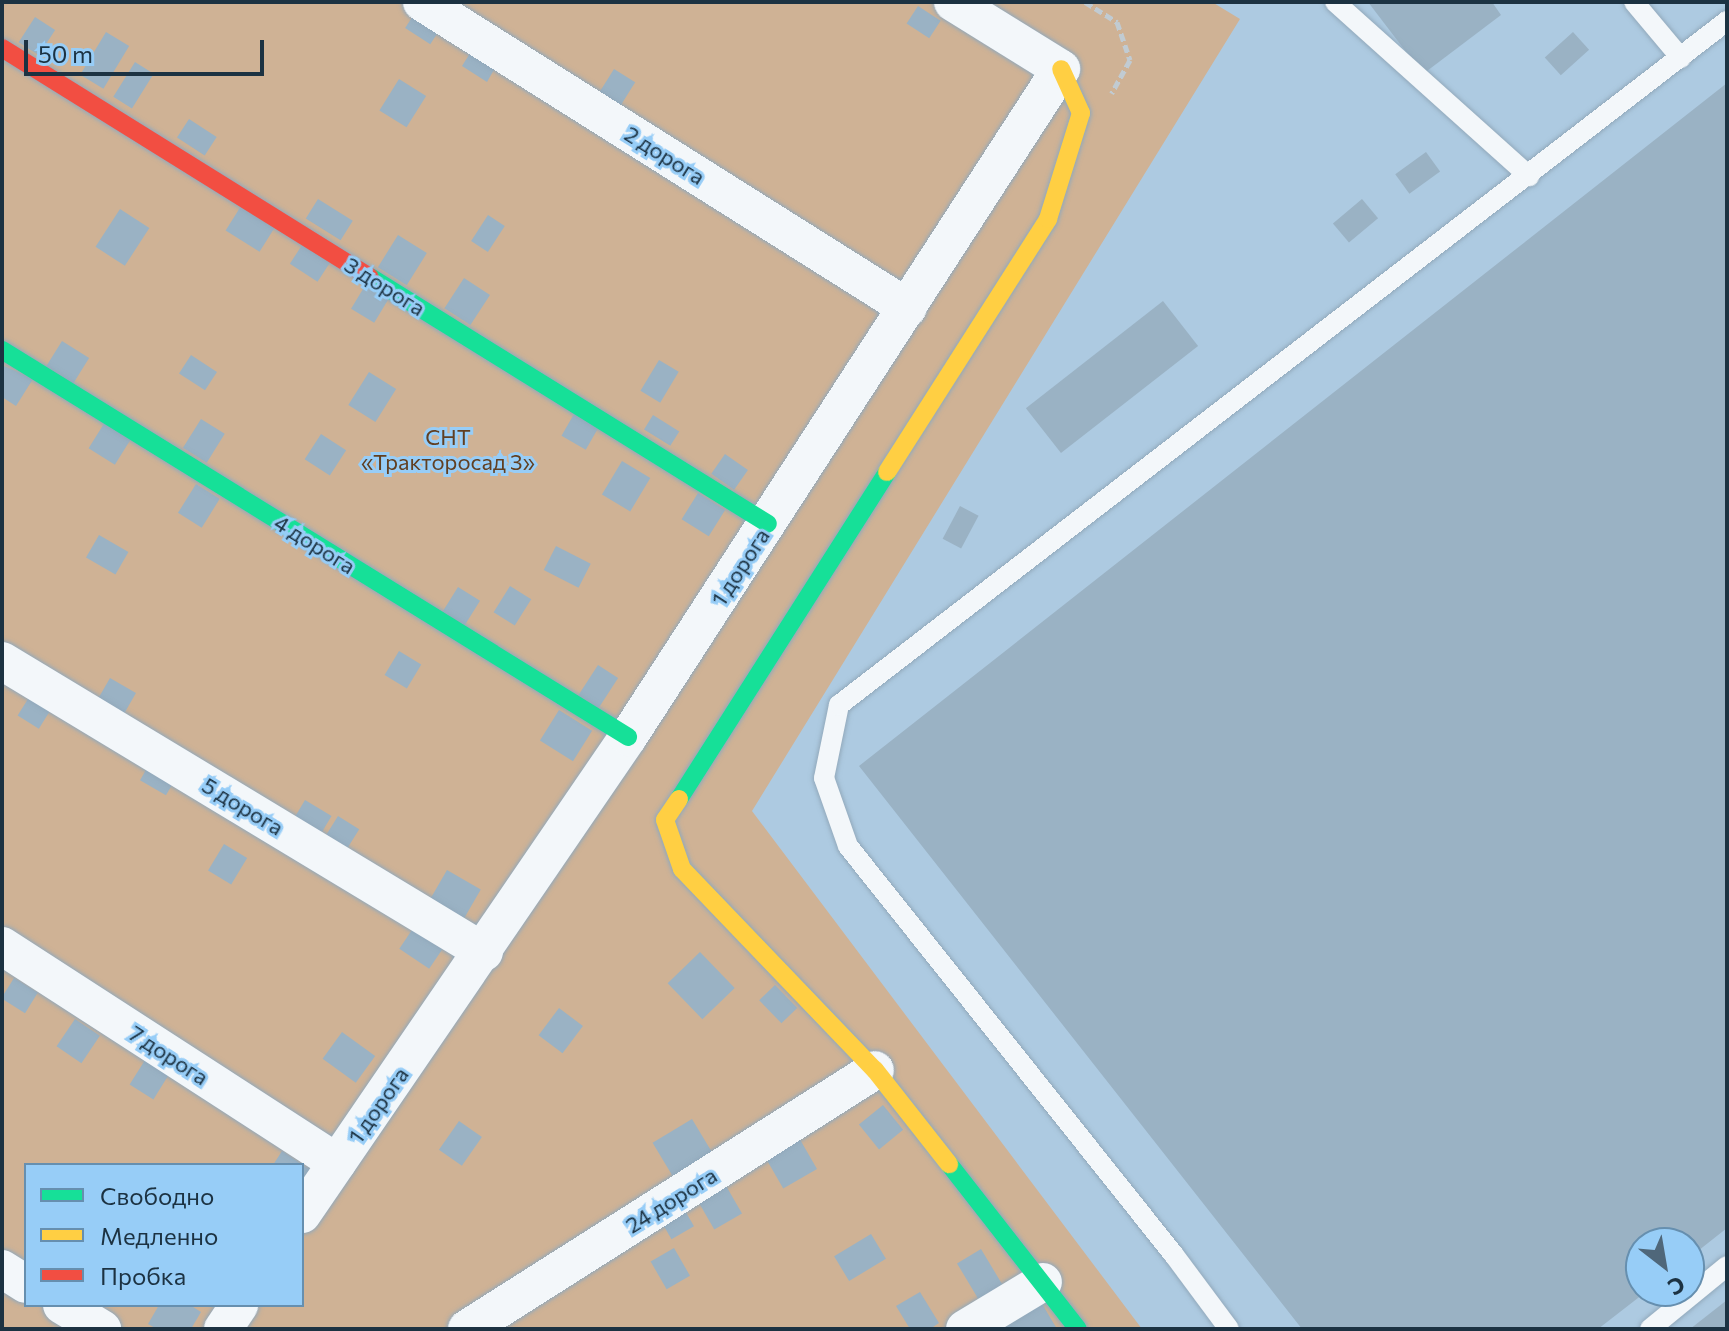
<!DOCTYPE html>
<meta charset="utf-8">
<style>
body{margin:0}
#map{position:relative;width:1729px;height:1331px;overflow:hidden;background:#adcae1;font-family:Commissioner,sans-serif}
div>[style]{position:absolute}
.green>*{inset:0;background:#cfb295}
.building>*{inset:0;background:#9ab2c4;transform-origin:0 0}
.path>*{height:5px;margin-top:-2.5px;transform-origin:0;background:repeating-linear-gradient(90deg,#c1cbd2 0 8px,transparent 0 12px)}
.roads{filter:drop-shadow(0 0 2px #92a9bb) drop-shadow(0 0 2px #92a9bb)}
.lane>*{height:20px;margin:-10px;padding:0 10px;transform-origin:10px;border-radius:10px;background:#f3f7fa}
.street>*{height:38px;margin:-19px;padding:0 19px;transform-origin:19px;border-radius:19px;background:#f3f7fa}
.fast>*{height:18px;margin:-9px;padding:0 9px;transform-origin:9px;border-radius:9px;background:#16e098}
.slow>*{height:18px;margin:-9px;padding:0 9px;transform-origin:9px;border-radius:9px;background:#ffcf43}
.jam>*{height:18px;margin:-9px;padding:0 9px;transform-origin:9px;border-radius:9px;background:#f24e42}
span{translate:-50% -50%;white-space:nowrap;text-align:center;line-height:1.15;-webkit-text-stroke:6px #97cdf7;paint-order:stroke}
.street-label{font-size:22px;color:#1c3242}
.park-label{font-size:22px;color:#613f21}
.frame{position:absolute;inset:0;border:4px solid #1c3242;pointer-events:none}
.legend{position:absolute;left:24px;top:1163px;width:280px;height:144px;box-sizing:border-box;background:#97cdf7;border:2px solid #668faf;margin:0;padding:10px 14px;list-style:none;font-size:24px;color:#1c3242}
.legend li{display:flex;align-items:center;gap:16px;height:40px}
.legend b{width:40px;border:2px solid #668faf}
.north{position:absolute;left:1625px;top:1227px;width:80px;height:80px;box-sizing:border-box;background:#97cdf7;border:2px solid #668faf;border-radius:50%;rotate:149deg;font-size:22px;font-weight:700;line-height:32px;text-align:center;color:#1c3242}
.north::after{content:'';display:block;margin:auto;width:28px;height:36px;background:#4f677a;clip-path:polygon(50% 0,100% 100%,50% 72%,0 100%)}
.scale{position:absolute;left:24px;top:40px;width:240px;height:36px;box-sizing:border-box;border:4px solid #1c3242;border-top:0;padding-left:10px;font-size:24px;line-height:28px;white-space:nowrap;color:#1c3242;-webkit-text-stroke:6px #97cdf7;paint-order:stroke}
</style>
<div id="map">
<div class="green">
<i style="clip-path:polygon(evenodd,2px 2px,1212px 2px,1240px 19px,752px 811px,1142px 1329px,2px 1329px,2px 2px,26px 1165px,302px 1165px,302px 1305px,26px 1305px,26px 1165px)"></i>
</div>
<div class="building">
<i style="left:422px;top:2px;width:30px;height:31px;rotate:33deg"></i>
<i style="clip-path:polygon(1368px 2px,1492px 2px,1501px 15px,1423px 74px)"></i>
<i style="left:918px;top:6px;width:27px;height:21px;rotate:33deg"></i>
<i style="left:35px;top:17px;width:24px;height:30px;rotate:33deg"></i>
<i style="left:106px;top:32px;width:27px;height:50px;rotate:31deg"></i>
<i style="left:1573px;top:32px;width:24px;height:38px;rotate:48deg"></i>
<i style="clip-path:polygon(479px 39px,499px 61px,487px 82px,462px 66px)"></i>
<i style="left:135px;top:62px;width:22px;height:41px;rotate:32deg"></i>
<i style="left:614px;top:69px;width:25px;height:29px;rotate:32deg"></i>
<i style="left:399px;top:79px;width:32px;height:37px;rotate:32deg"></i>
<i style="clip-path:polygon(1727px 83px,1727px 1228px,1689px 1258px,1689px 1243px,1641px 1243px,1641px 1291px,1647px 1291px,1598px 1329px,1302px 1329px,859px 766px)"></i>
<i style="left:189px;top:119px;width:33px;height:22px;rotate:33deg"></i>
<i style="left:1426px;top:152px;width:24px;height:38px;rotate:54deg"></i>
<i style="left:318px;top:199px;width:41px;height:23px;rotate:32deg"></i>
<i style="left:1362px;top:199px;width:25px;height:38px;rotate:50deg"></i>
<i style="left:241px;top:206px;width:40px;height:29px;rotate:32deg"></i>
<i style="left:120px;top:209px;width:35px;height:45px;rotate:33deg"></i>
<i style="left:488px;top:215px;width:20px;height:31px;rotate:33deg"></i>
<i style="left:398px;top:235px;width:34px;height:38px;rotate:32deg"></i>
<i style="left:304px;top:242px;width:33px;height:26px;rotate:33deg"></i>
<i style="left:464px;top:278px;width:31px;height:36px;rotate:33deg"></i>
<i style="left:366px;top:284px;width:27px;height:29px;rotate:31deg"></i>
<i style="left:1163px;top:301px;width:57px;height:174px;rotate:52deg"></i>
<i style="left:62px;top:341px;width:32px;height:30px;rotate:32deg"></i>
<i style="left:191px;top:355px;width:31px;height:22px;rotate:33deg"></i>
<i style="left:659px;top:360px;width:23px;height:36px;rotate:31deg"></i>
<i style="clip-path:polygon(2px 365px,33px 379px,16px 406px,2px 397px)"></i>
<i style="left:369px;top:372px;width:32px;height:39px;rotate:32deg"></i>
<i style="left:574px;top:414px;width:28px;height:25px;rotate:30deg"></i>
<i style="left:653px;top:415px;width:31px;height:17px;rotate:32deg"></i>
<i style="left:201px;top:419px;width:28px;height:34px;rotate:32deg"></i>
<i style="left:105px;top:422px;width:31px;height:31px;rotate:32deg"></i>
<i style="left:321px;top:434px;width:30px;height:30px;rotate:33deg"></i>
<i style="left:725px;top:454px;width:28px;height:24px;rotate:35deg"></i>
<i style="left:622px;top:461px;width:33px;height:39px;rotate:31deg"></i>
<i style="left:196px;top:484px;width:28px;height:34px;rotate:32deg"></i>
<i style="left:698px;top:493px;width:32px;height:31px;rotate:32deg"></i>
<i style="left:960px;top:506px;width:21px;height:37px;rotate:28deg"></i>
<i style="left:99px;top:535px;width:34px;height:26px;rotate:30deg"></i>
<i style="left:556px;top:546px;width:39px;height:27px;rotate:27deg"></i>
<i style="left:510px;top:586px;width:25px;height:31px;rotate:32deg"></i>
<i style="left:458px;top:587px;width:26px;height:33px;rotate:32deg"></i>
<i style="left:399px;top:651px;width:26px;height:28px;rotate:31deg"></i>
<i style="left:598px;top:665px;width:24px;height:37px;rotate:33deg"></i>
<i style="left:110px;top:678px;width:30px;height:32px;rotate:30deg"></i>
<i style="left:33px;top:691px;width:25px;height:29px;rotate:32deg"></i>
<i style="left:559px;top:710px;width:39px;height:36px;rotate:32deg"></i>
<i style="left:150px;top:763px;width:30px;height:20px;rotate:30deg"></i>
<i style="left:305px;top:800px;width:31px;height:27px;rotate:31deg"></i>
<i style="left:338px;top:816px;width:25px;height:30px;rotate:32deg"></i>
<i style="left:224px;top:844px;width:27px;height:31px;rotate:31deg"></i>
<i style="left:447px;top:870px;width:39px;height:37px;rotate:30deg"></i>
<i style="left:420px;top:918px;width:36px;height:37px;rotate:34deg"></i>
<i style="left:700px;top:952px;width:50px;height:45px;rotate:46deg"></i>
<i style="left:14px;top:978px;width:28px;height:24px;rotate:32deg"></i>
<i style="left:775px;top:985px;width:32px;height:22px;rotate:46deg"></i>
<i style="left:559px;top:1008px;width:30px;height:34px;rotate:37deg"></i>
<i style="left:75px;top:1019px;width:30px;height:33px;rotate:34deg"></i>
<i style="left:342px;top:1032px;width:41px;height:33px;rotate:36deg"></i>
<i style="left:145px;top:1060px;width:28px;height:29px;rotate:32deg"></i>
<i style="left:883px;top:1105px;width:32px;height:31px;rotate:51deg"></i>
<i style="left:692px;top:1119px;width:45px;height:46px;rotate:59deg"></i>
<i style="left:459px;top:1121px;width:28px;height:35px;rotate:35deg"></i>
<i style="left:798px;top:1136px;width:38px;height:39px;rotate:60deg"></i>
<i style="clip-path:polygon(282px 1151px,310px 1170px,302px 1182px,302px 1165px,273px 1165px)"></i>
<i style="left:725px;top:1184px;width:34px;height:32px;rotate:60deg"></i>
<i style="left:680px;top:1202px;width:28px;height:26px;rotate:60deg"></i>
<i style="left:871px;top:1234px;width:29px;height:43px;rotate:59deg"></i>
<i style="left:674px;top:1248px;width:32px;height:27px;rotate:60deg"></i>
<i style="left:981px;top:1249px;width:42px;height:28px;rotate:59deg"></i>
<i style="clip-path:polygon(920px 1292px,939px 1323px,930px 1329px,910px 1329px,896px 1306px)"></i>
<i style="clip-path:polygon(1727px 1300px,1727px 1329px,1690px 1329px)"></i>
<i style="clip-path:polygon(1041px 1302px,1057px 1329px,1000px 1329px)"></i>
<i style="clip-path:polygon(159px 1305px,190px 1305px,201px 1312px,191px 1329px,157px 1329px,148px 1324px)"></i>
</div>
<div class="path">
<i style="left:1085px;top:2px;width:38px;rotate:32deg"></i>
<i style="left:1117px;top:22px;width:40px;rotate:71.1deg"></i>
<i style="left:1130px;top:60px;width:38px;rotate:119deg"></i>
</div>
<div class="roads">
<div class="lane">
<i style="left:1335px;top:2px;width:261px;rotate:41.9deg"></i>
<i style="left:1634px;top:2px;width:73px;rotate:50deg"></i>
<i style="left:1229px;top:1329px;width:92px;rotate:-126.6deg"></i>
<i style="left:1174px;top:1255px;width:523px;rotate:-128.56deg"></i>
<i style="left:848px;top:846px;width:72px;rotate:-109.4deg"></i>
<i style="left:824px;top:778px;width:75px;rotate:-78.4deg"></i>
<i style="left:839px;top:705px;width:1121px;rotate:-37.61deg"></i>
<i style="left:1650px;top:1329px;width:99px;rotate:-39.3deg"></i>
</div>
<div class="street">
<i style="left:422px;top:2px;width:574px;rotate:32.2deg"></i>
<i style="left:2px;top:661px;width:563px;rotate:31.12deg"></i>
<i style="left:2px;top:946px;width:399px;rotate:32.9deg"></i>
<i style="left:302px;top:1214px;width:578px;rotate:-55.65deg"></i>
<i style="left:628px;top:737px;width:796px;rotate:-57.05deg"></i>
<i style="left:1061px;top:69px;width:127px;rotate:-148.2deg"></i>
<i style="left:2px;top:1269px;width:28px;rotate:32deg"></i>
<i style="left:62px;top:1305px;width:47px;rotate:31deg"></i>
<i style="left:223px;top:1329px;width:29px;rotate:-56deg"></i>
<i style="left:467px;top:1329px;width:483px;rotate:-32.4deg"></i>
<i style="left:965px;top:1329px;width:91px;rotate:-31.1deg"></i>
</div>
<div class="fast">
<i style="left:370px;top:277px;width:468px;rotate:31.8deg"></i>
<i style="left:2px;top:350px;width:736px;rotate:31.72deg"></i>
<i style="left:679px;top:799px;width:388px;rotate:-57.5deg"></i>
<i style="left:949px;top:1164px;width:209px;rotate:52deg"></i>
</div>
<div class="slow">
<i style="left:887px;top:472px;width:300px;rotate:-57.5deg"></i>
<i style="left:1048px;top:219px;width:111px;rotate:-72.7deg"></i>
<i style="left:1081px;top:113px;width:48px;rotate:-114.4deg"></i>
<i style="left:679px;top:799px;width:25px;rotate:124deg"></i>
<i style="left:665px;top:820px;width:52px;rotate:70.9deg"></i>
<i style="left:682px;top:869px;width:279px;rotate:46.2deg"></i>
<i style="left:875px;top:1070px;width:120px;rotate:51.8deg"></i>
</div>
<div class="jam">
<i style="left:2px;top:48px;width:433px;rotate:31.9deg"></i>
</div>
</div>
<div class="street-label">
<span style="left:665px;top:155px;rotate:32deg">2 дорога</span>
<span style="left:385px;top:286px;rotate:32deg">3 дорога</span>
<span style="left:315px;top:544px;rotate:32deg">4 дорога</span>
<span style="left:740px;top:567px;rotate:-57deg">1 дорога</span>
<span style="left:243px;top:806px;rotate:31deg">5 дорога</span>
<span style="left:169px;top:1055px;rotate:33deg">7 дорога</span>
<span style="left:378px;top:1105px;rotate:-55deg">1 дорога</span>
<span style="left:671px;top:1200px;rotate:-32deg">24 дорога</span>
</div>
<div class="park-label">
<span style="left:448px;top:449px">СНТ<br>«Тракторосад 3»</span>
</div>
<div class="frame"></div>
<ul class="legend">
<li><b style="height:10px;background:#16e098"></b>Свободно</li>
<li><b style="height:10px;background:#ffcf43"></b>Медленно</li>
<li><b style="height:10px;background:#f24e42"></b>Пробка</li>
</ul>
<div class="north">С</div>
<div class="scale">50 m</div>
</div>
